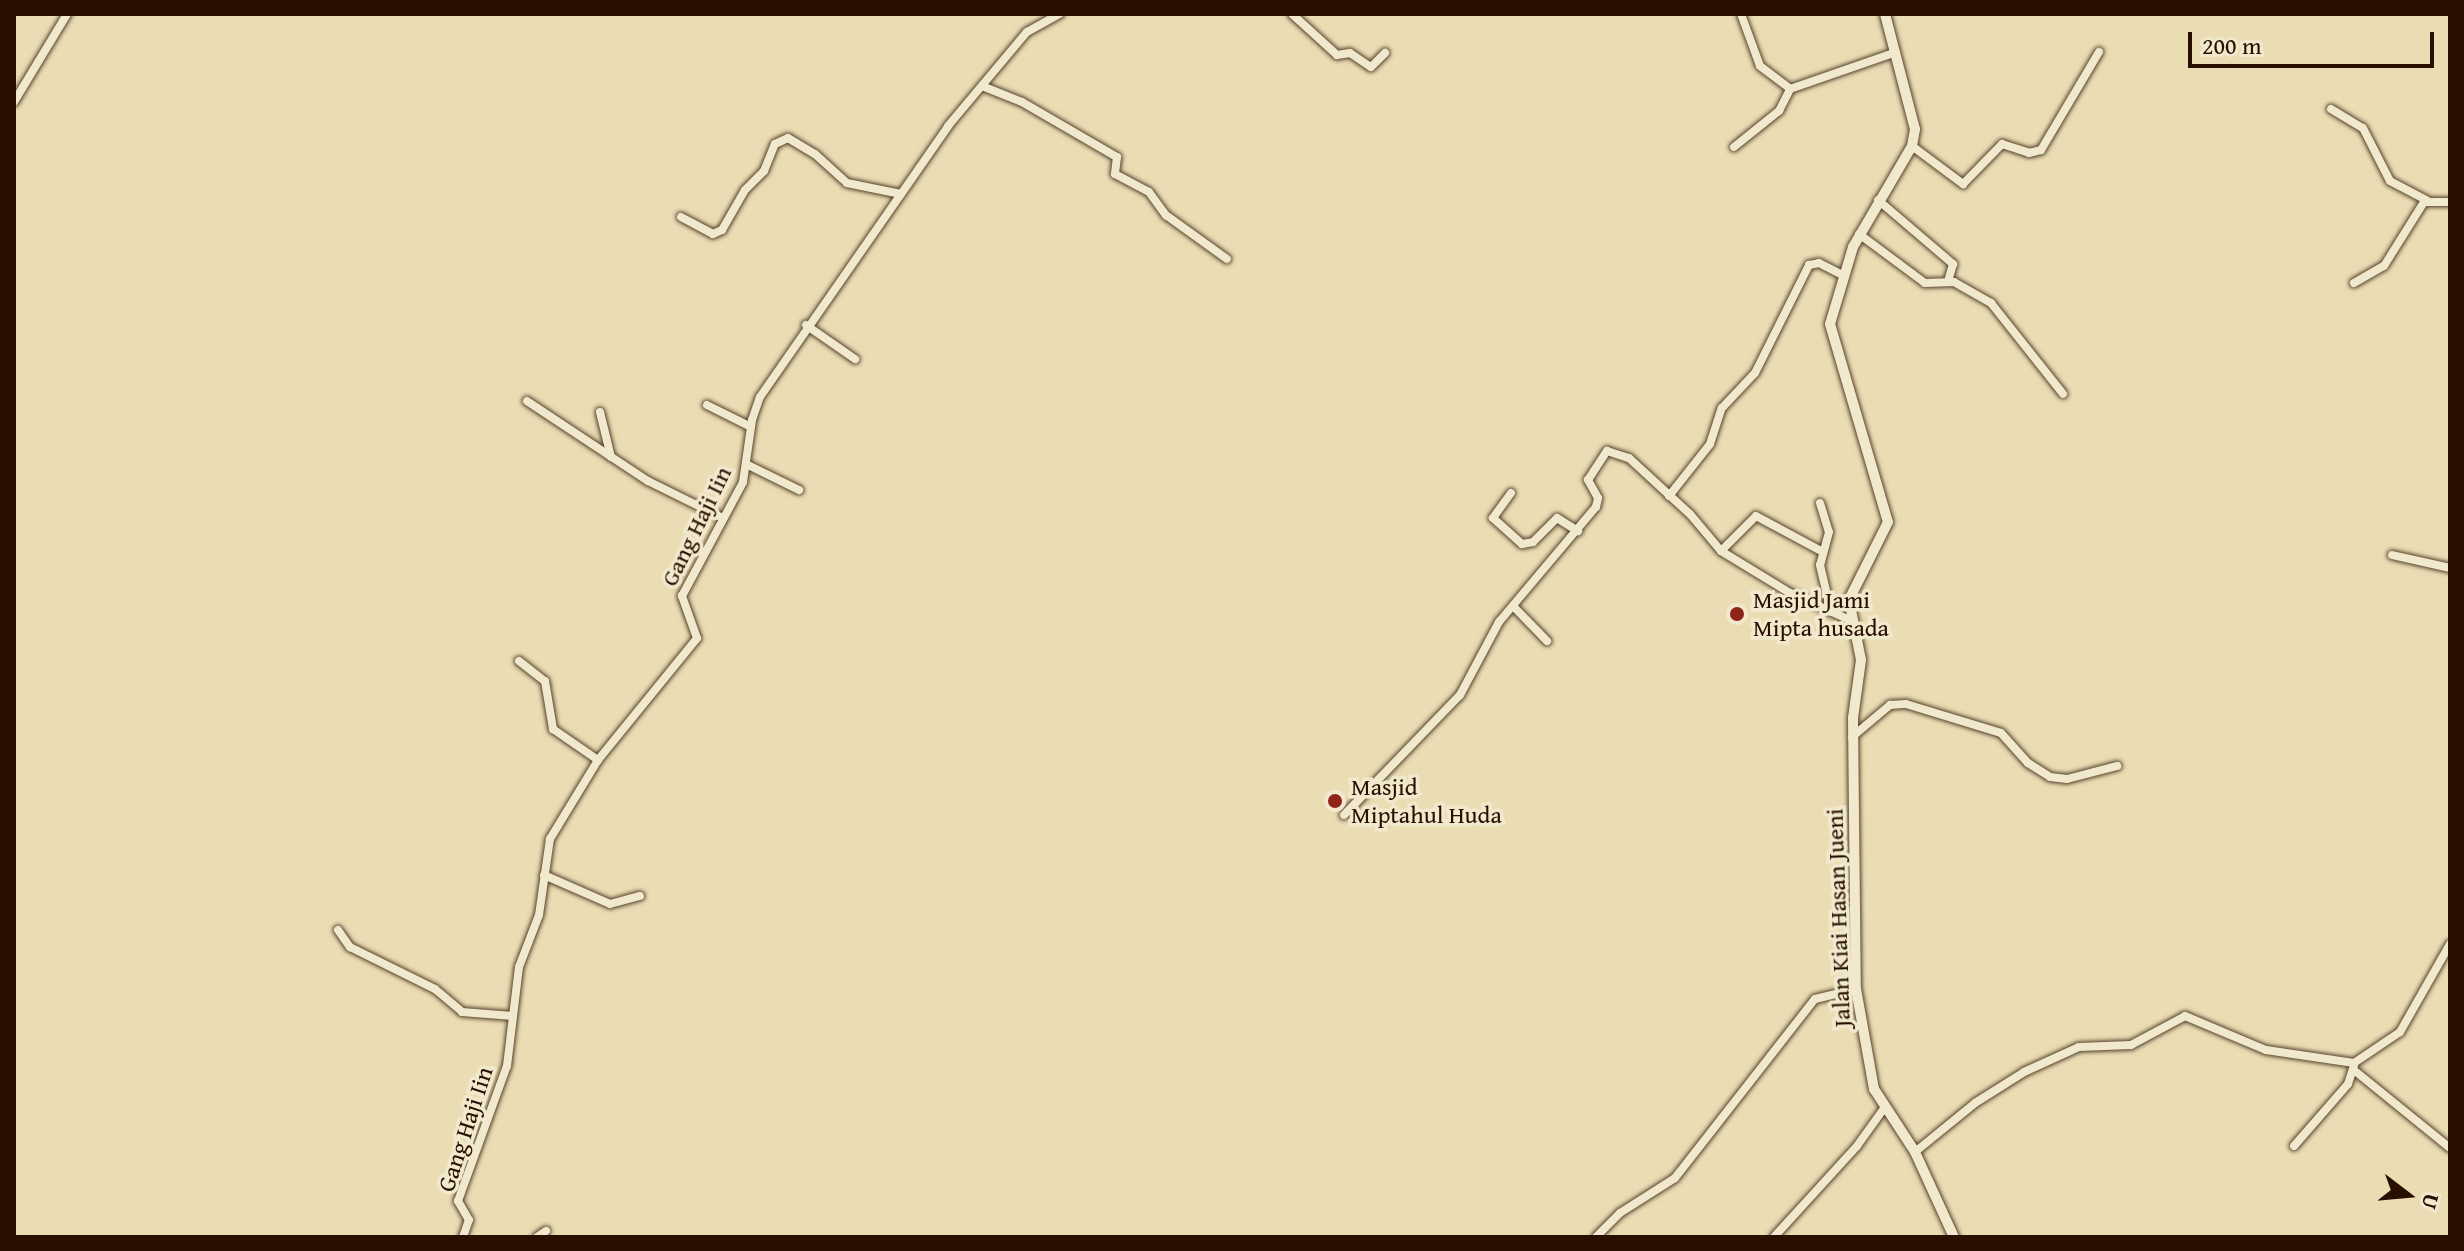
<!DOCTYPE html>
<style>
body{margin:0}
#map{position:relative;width:2464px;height:1251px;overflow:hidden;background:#eaddb3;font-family:"Gentium Book Plus",serif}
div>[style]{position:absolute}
.roads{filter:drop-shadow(0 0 2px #58422d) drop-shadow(0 0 2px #58422d)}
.minor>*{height:8px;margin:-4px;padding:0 4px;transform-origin:4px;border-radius:4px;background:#f1e9ce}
.tertiary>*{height:10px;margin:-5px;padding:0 5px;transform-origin:5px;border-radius:5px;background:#f1e9ce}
.dots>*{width:22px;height:22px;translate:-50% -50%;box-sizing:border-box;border:4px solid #f1e9ce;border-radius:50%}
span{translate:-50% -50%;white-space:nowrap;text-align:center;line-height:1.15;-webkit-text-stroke:7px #f1e9ce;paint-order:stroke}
.street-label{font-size:24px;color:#280f00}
.poi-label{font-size:24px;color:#280f00}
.left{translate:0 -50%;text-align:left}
.frame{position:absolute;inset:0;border:16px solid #280f00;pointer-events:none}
.north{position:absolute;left:2368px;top:1155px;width:80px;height:80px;-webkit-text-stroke:6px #f1e9ce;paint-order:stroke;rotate:106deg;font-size:22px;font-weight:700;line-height:32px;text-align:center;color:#280f00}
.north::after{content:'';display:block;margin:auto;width:28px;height:36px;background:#280f00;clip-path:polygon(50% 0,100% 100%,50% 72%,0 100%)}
.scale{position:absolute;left:2188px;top:32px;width:246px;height:36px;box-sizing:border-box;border:4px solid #280f00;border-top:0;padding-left:10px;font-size:24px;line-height:28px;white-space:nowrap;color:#280f00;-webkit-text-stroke:6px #f1e9ce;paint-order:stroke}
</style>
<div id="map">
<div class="roads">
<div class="minor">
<i style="left:1292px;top:14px;width:61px;rotate:42.3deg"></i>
<i style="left:1337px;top:55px;width:13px;rotate:-9deg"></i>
<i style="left:1350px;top:53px;width:25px;rotate:34deg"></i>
<i style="left:1371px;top:67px;width:20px;rotate:-45deg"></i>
<i style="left:1741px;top:14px;width:55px;rotate:69.9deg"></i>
<i style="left:1760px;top:66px;width:38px;rotate:37deg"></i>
<i style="left:982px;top:86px;width:43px;rotate:21.8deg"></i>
<i style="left:1022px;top:102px;width:110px;rotate:30.1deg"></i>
<i style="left:1117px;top:157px;width:17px;rotate:97deg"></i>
<i style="left:1115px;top:174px;width:38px;rotate:28deg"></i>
<i style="left:1149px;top:192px;width:29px;rotate:54deg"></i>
<i style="left:1166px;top:215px;width:75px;rotate:35.8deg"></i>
<i style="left:14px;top:102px;width:103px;rotate:-58.9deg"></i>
<i style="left:2331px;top:109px;width:37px;rotate:31deg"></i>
<i style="left:2363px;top:128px;width:59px;rotate:63deg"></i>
<i style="left:2390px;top:181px;width:43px;rotate:27.8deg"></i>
<i style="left:1912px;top:146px;width:64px;rotate:36.7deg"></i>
<i style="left:1963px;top:184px;width:56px;rotate:-45.7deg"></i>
<i style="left:2002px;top:144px;width:28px;rotate:18deg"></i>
<i style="left:2029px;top:153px;width:12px;rotate:-14deg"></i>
<i style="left:2041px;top:150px;width:114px;rotate:-59.4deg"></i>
<i style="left:1734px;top:147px;width:58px;rotate:-38.7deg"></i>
<i style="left:1779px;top:111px;width:25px;rotate:-63deg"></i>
<i style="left:1790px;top:89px;width:112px;rotate:-19.2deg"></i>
<i style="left:1878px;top:200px;width:99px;rotate:40.5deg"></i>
<i style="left:1953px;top:264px;width:18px;rotate:106deg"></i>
<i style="left:681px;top:217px;width:36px;rotate:28deg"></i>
<i style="left:713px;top:234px;width:10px;rotate:-24deg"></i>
<i style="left:722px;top:230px;width:46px;rotate:-60.1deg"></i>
<i style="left:745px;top:190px;width:27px;rotate:-45deg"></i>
<i style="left:764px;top:171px;width:29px;rotate:-68deg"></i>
<i style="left:775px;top:144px;width:14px;rotate:-25deg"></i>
<i style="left:788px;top:138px;width:31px;rotate:31deg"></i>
<i style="left:815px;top:154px;width:43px;rotate:42.2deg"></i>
<i style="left:847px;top:183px;width:55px;rotate:11.5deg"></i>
<i style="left:1859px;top:234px;width:82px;rotate:36.6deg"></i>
<i style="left:1925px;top:283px;width:29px;rotate:-2deg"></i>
<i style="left:1954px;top:282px;width:43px;rotate:29.6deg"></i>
<i style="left:1991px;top:303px;width:116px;rotate:51.6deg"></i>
<i style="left:2354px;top:283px;width:34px;rotate:-30deg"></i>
<i style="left:2384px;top:266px;width:75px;rotate:-58deg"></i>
<i style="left:2424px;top:202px;width:26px"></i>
<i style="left:806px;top:325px;width:60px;rotate:34.8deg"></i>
<i style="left:527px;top:401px;width:145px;rotate:33.5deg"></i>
<i style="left:648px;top:481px;width:84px;rotate:26.3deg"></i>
<i style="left:707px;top:405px;width:49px;rotate:26.6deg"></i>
<i style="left:600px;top:412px;width:46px;rotate:76.3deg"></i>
<i style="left:748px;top:465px;width:57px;rotate:26.1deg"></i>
<i style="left:1511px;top:493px;width:31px;rotate:126deg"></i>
<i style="left:1493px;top:518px;width:39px;rotate:42deg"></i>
<i style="left:1522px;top:544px;width:11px;rotate:-10deg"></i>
<i style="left:1533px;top:542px;width:34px;rotate:-45deg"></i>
<i style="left:1557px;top:518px;width:25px;rotate:32deg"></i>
<i style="left:1669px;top:496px;width:66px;rotate:-51.7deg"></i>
<i style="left:1710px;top:444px;width:38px;rotate:-72deg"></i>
<i style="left:1722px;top:408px;width:48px;rotate:-46.7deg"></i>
<i style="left:1755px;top:373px;width:121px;rotate:-63.4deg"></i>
<i style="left:1809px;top:265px;width:10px;rotate:-11deg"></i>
<i style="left:1819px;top:263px;width:25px;rotate:27deg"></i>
<i style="left:1820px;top:503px;width:30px;rotate:73deg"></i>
<i style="left:1829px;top:532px;width:34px;rotate:105deg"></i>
<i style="left:1820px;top:565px;width:48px;rotate:76.8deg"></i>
<i style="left:1721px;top:551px;width:49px;rotate:-45deg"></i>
<i style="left:1756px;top:516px;width:74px;rotate:28.3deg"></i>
<i style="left:2392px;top:555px;width:59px;rotate:12.6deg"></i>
<i style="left:1513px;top:606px;width:49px;rotate:45.8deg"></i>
<i style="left:519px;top:661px;width:33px;rotate:38deg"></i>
<i style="left:545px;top:681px;width:49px;rotate:80.5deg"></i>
<i style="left:553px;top:729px;width:55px;rotate:34.6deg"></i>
<i style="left:1852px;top:737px;width:50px;rotate:-40.1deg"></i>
<i style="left:1890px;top:705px;width:16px;rotate:-4deg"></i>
<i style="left:1906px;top:704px;width:99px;rotate:17deg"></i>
<i style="left:2001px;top:733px;width:40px;rotate:48deg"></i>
<i style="left:2028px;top:763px;width:26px;rotate:32deg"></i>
<i style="left:2050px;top:777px;width:17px;rotate:7deg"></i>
<i style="left:2067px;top:779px;width:52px;rotate:-14.6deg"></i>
<i style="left:1344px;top:815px;width:167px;rotate:-46deg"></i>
<i style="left:1460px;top:695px;width:83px;rotate:-61.9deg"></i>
<i style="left:1499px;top:622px;width:150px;rotate:-49.9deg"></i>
<i style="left:1596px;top:507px;width:9px;rotate:-77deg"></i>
<i style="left:1598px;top:498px;width:21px;rotate:-119deg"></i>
<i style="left:1588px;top:480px;width:35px;rotate:-57deg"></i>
<i style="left:1607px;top:451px;width:23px;rotate:18deg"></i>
<i style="left:1629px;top:458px;width:83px;rotate:42.6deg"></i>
<i style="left:1690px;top:514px;width:48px;rotate:50deg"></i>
<i style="left:1721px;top:551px;width:81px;rotate:31.3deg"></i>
<i style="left:1790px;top:593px;width:66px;rotate:24.2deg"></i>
<i style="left:544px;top:875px;width:72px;rotate:23.7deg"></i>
<i style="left:610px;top:904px;width:31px;rotate:-15deg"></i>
<i style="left:338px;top:930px;width:21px;rotate:55deg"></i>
<i style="left:350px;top:947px;width:95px;rotate:26.3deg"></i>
<i style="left:435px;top:989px;width:35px;rotate:40deg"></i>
<i style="left:462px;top:1012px;width:51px;rotate:4.5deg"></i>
<i style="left:2355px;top:1071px;width:122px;rotate:39deg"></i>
<i style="left:2294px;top:1146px;width:82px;rotate:-48.9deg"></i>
<i style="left:2348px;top:1084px;width:19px;rotate:-72deg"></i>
<i style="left:1915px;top:1152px;width:77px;rotate:-39.2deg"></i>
<i style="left:1975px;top:1103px;width:58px;rotate:-32.3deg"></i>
<i style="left:2024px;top:1072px;width:60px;rotate:-24.4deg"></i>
<i style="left:2079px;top:1047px;width:52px;rotate:-2.2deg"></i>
<i style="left:2131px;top:1045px;width:61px;rotate:-28.2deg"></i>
<i style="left:2185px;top:1016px;width:88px;rotate:22.8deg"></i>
<i style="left:2266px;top:1050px;width:89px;rotate:8.4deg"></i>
<i style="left:2354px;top:1063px;width:55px;rotate:-34deg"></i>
<i style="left:2400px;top:1032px;width:101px;rotate:-60.4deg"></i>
<i style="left:463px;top:1237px;width:18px;rotate:-71deg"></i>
<i style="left:469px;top:1220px;width:22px;rotate:-120deg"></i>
<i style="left:458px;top:1201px;width:144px;rotate:-70.1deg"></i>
<i style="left:507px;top:1066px;width:100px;rotate:-83.1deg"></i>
<i style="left:519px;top:967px;width:56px;rotate:-69deg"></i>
<i style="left:539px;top:915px;width:77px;rotate:-81.8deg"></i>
<i style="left:550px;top:839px;width:92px;rotate:-58.7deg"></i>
<i style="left:598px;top:760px;width:157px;rotate:-50.9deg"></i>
<i style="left:697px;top:638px;width:45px;rotate:-109.7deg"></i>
<i style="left:682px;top:596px;width:129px;rotate:-61.8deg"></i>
<i style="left:743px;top:482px;width:63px;rotate:-81.7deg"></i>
<i style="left:752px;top:420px;width:24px;rotate:-71deg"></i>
<i style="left:760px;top:397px;width:330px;rotate:-55.2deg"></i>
<i style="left:948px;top:126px;width:123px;rotate:-50deg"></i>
<i style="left:1027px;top:32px;width:38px;rotate:-29deg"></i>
<i style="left:537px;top:1237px;width:11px;rotate:-34deg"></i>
<i style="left:1596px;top:1237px;width:34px;rotate:-45deg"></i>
<i style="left:1620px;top:1213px;width:65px;rotate:-32.5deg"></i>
<i style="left:1675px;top:1178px;width:227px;rotate:-52deg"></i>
<i style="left:1815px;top:999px;width:42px;rotate:-13.7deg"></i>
<i style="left:1774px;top:1237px;width:123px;rotate:-47.6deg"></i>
<i style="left:1857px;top:1146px;width:48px;rotate:-54.3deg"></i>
</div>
<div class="tertiary">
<i style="left:1885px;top:14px;width:119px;rotate:75.4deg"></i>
<i style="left:1915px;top:129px;width:17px;rotate:100deg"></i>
<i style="left:1912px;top:146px;width:117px;rotate:120.3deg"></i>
<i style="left:1853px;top:247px;width:80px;rotate:106.6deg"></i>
<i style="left:1830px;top:324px;width:206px;rotate:73.7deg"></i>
<i style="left:1888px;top:522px;width:87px;rotate:116.6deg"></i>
<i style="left:1849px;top:600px;width:61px;rotate:78.7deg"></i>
<i style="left:1861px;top:660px;width:59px;rotate:97.9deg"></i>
<i style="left:1853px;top:718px;width:271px;rotate:89.4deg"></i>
<i style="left:1856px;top:989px;width:102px;rotate:79.8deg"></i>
<i style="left:1874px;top:1089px;width:75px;rotate:56.9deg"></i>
<i style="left:1915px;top:1152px;width:94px;rotate:65.4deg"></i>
</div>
</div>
<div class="dots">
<i style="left:1737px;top:614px;background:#8f2418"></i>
<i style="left:1335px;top:801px;background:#8f2418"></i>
</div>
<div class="street-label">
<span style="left:696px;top:526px;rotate:-64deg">Gang Haji Iin</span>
<span style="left:1838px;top:918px;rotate:-92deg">Jalan Kiai Hasan Jueni</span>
<span style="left:465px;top:1129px;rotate:-72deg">Gang Haji Iin</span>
</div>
<div class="poi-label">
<span class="left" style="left:1753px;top:614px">Masjid Jami<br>Mipta husada</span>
<span class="left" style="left:1351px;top:801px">Masjid<br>Miptahul Huda</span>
</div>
<div class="frame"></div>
<div class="north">U</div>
<div class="scale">200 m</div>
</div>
